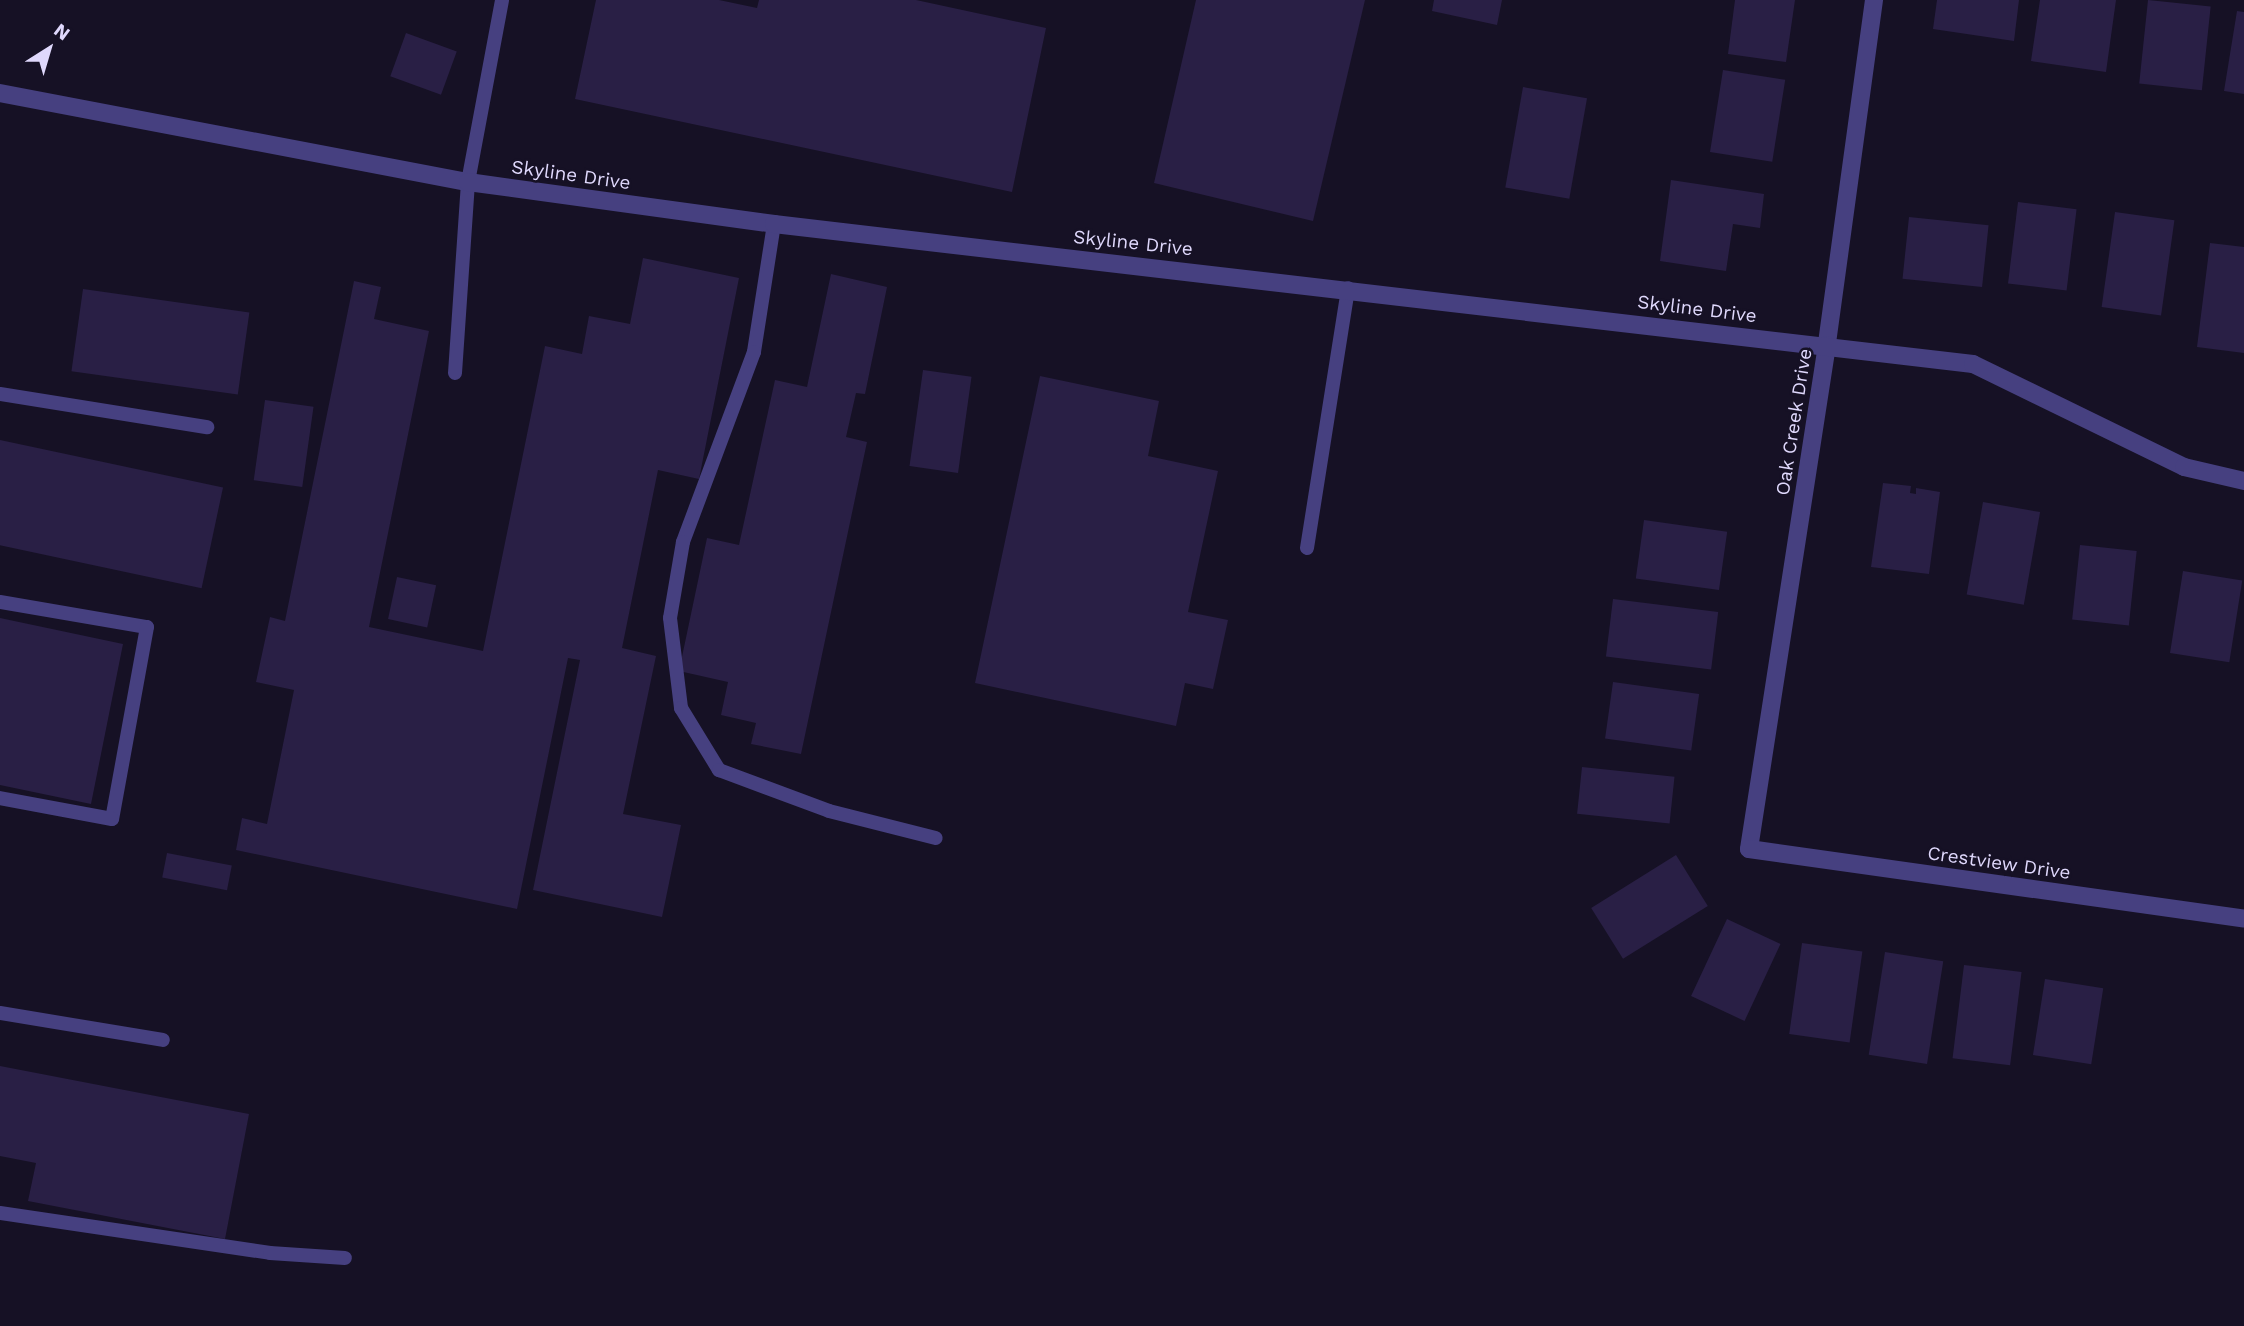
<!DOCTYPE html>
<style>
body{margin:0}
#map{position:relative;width:2244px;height:1326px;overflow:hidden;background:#161125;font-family:"Work Sans",sans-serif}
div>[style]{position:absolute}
.building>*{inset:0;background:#291f45;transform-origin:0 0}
.service>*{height:14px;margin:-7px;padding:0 7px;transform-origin:7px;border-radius:7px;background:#464080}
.minor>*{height:18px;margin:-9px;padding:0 9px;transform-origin:9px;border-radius:9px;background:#464080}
span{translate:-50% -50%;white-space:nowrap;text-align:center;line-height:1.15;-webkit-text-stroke:5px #161125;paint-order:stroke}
.street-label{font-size:19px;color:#dfd8fc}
.north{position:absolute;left:14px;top:14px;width:70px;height:70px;-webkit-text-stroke:5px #161125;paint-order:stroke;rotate:37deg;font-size:19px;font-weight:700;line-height:28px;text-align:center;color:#dfd8fc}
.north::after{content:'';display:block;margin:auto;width:24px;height:32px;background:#dfd8fc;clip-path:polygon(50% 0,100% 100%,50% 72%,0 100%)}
</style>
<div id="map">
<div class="building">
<i style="clip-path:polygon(596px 0,719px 0,757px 8px,759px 0,916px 0,1046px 28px,1012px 192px,575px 99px)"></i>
<i style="clip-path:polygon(1196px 0,1365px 0,1313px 221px,1154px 183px)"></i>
<i style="clip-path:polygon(1434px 0,1502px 0,1497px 25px,1432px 11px)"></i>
<i style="clip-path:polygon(1735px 0,1795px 0,1786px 62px,1728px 54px)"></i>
<i style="clip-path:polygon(1937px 0,2019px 0,2014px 41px,1933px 29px)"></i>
<i style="clip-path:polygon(2040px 0,2116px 0,2106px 72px,2031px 61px)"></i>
<i style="left:2148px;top:0;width:63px;height:84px;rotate:6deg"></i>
<i style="clip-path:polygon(2237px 11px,2244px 12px,2244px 94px,2224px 91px)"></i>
<i style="left:406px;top:33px;width:54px;height:46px;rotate:20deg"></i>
<i style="left:1723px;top:70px;width:63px;height:83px;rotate:9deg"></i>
<i style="left:1523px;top:87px;width:65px;height:102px;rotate:10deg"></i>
<i style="clip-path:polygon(1671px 180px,1764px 194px,1760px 228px,1733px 224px,1726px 271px,1660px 261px)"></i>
<i style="left:2018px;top:202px;width:59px;height:82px;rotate:7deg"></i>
<i style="left:2115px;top:212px;width:60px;height:96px;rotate:8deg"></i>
<i style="left:1909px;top:217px;width:80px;height:62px;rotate:6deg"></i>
<i style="clip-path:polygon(2210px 243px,2244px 247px,2244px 353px,2197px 347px)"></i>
<i style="clip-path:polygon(643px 258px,739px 278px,699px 479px,658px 470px,622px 648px,656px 656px,623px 814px,681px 825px,662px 917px,533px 890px,580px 660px,568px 658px,517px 909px,236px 850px,242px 818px,267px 824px,294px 690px,256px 682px,270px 617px,285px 621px,354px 281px,381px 287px,374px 319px,429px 331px,369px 627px,483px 651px,545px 346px,582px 354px,589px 316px,630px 324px)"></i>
<i style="clip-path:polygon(831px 274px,887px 287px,865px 394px,856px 393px,846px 437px,867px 442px,801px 754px,751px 744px,756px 723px,721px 715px,728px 682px,679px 671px,707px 538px,739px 545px,775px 380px,807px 387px)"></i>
<i style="left:83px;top:289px;width:168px;height:83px;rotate:8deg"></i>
<i style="left:923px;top:370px;width:49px;height:97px;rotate:8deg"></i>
<i style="clip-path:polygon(1040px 376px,1159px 401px,1148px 456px,1218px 471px,1188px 612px,1228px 620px,1213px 689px,1185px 683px,1176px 726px,975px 683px)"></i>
<i style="left:265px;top:400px;width:49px;height:81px;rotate:8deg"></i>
<i style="left:0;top:440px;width:228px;height:103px;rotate:12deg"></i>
<i style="clip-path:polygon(1883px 483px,1911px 486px,1910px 493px,1916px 494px,1916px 488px,1940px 492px,1929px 574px,1871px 567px)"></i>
<i style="left:1983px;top:502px;width:58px;height:94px;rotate:10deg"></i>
<i style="left:1644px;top:520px;width:84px;height:59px;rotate:8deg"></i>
<i style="left:2080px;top:545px;width:57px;height:75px;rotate:6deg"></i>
<i style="left:2183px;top:571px;width:60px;height:83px;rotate:9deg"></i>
<i style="left:397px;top:577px;width:40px;height:43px;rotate:12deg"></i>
<i style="left:1613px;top:599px;width:106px;height:58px;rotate:7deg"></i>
<i style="clip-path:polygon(0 618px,123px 644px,91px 804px,0 785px)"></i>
<i style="left:1613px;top:682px;width:87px;height:57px;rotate:8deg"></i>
<i style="left:1582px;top:767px;width:93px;height:47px;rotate:6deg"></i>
<i style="left:167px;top:853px;width:66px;height:25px;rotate:11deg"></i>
<i style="left:1676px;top:855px;width:60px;height:100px;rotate:58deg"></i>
<i style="left:1727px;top:919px;width:59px;height:85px;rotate:25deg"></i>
<i style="left:1802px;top:943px;width:61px;height:92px;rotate:8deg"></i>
<i style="left:1885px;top:952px;width:59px;height:104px;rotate:9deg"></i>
<i style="left:1964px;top:965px;width:58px;height:94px;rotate:7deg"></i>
<i style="left:2045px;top:979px;width:59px;height:77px;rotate:9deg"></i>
<i style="clip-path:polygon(0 1066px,249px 1114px,225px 1239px,28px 1201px,36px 1163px,0 1156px)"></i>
</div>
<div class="service">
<i style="left:774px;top:224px;width:130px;rotate:98.9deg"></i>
<i style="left:754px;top:352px;width:203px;rotate:110.5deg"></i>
<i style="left:683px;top:542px;width:77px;rotate:99.7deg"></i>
<i style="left:670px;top:618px;width:91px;rotate:83deg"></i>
<i style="left:681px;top:708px;width:73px;rotate:58.5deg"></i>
<i style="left:719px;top:770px;width:117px;rotate:20.4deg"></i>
<i style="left:829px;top:811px;width:110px;rotate:14.2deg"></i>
<i style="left:455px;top:373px;width:191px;rotate:-86.1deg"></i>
<i style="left:468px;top:182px;width:185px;rotate:-79.4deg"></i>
<i style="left:0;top:394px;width:210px;rotate:9.1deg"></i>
<i style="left:1307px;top:548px;width:263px;rotate:-81deg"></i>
<i style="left:0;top:602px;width:149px;rotate:9.7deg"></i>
<i style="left:147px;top:627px;width:195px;rotate:100.3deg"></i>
<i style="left:112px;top:819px;width:114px;rotate:-169.4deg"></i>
<i style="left:0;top:1013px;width:165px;rotate:9.4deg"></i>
<i style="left:0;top:1213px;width:273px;rotate:8.4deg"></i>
<i style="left:270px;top:1253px;width:75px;rotate:3.8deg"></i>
</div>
<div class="minor">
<i style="left:1874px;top:0;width:348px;rotate:97.8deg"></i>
<i style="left:1827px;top:345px;width:510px;rotate:98.8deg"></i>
<i style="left:1749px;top:849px;width:500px;rotate:8deg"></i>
<i style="left:0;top:93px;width:476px;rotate:10.8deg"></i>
<i style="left:468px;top:182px;width:309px;rotate:7.8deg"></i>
<i style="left:774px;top:224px;width:1207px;rotate:6.66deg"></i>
<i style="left:1973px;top:364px;width:235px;rotate:26deg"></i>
<i style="left:2184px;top:467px;width:62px;rotate:13.1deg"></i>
</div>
<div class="street-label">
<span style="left:571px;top:175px;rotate:8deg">Skyline Drive</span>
<span style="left:1133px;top:243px;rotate:6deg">Skyline Drive</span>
<span style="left:1697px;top:309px;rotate:7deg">Skyline Drive</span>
<span style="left:1794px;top:422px;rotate:-81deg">Oak Creek Drive</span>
<span style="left:1999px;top:863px;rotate:8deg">Crestview Drive</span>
</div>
<div class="north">N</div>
</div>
